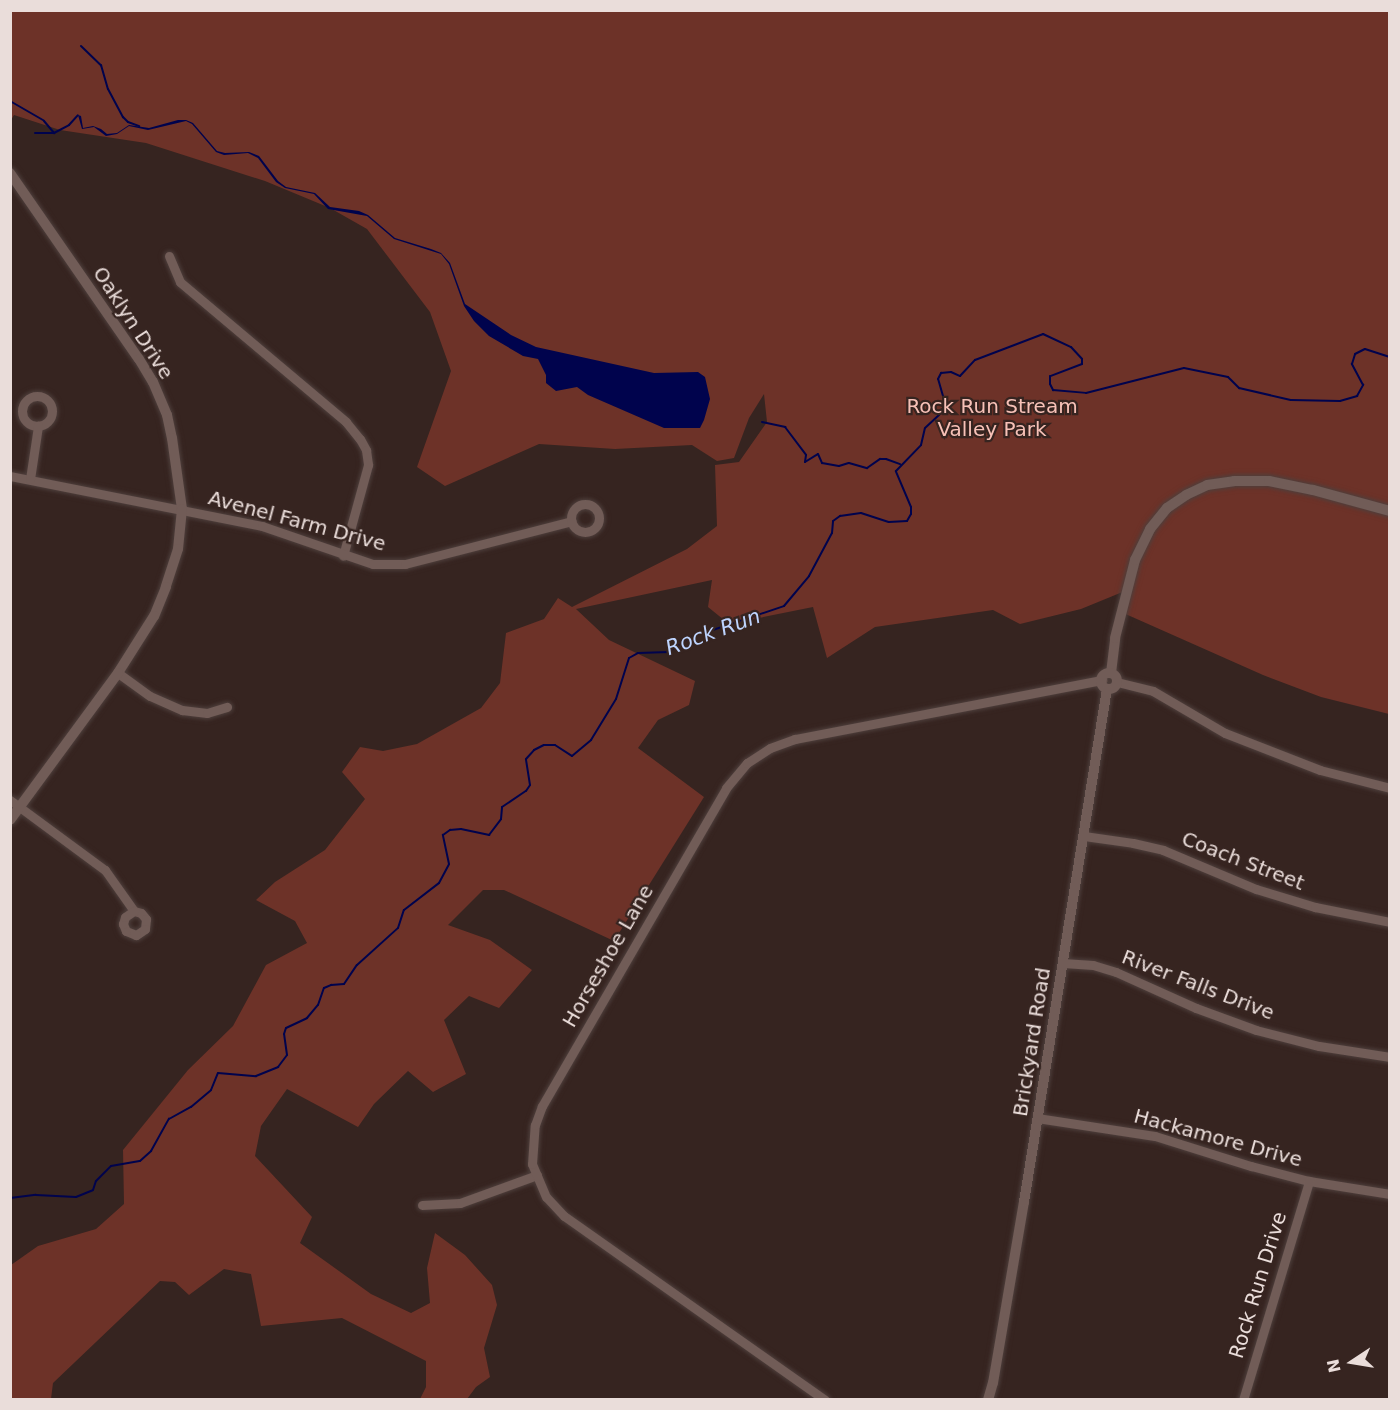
<!DOCTYPE html>
<style>
body{margin:0}
#map{position:relative;width:1400px;height:1410px;overflow:hidden;background:#362420;font-family:"DejaVu Sans",sans-serif}
div>[style]{position:absolute}
.green>*{inset:0;background:#6d3228}
.water>*{inset:0;background:#00034d}
.stream>*{height:2px;margin:-1px;padding:0 1px;transform-origin:1px;border-radius:1px;background:#00034d}
.roads{filter:drop-shadow(0 0 2px #4e3f3c) drop-shadow(0 0 2px #4e3f3c)}
.minor>*{height:9px;margin:-4.5px;padding:0 4.5px;transform-origin:4.5px;border-radius:4.5px;background:#715c57}
.minor>.ring{margin:-4.5px;padding:0;box-sizing:content-box;background:none;border:9px solid #715c57;border-radius:50%}
.tertiary>*{height:10px;margin:-5px;padding:0 5px;transform-origin:5px;border-radius:5px;background:#715c57}
.tertiary>.ring{margin:-5px;padding:0;box-sizing:content-box;background:none;border:10px solid #715c57;border-radius:50%}
span{translate:-50% -50%;white-space:nowrap;text-align:center;line-height:1.15;-webkit-text-stroke:4.5px #362420;paint-order:stroke}
.street-label{font-size:20px;color:#eaddda}
.park-label{font-size:20px;color:#f7c1b7}
.water-label{font-size:21px;color:#bed4fe;font-style:italic}
.frame{position:absolute;inset:0;border:12px solid #eaddda;pointer-events:none}
.north{position:absolute;left:1322px;top:1332px;width:60px;height:60px;-webkit-text-stroke:4px #362420;paint-order:stroke;rotate:258deg;font-size:16px;font-weight:700;line-height:24px;text-align:center;color:#eaddda}
.north::after{content:'';display:block;margin:auto;width:21px;height:27px;background:#eaddda;clip-path:polygon(50% 0,100% 100%,50% 72%,0 100%)}
</style>
<div id="map">
<div class="green">
<i style="clip-path:polygon(10px 11px,1389px 11px,1389px 714px,1321px 697px,1263px 675px,1121px 612px,1125px 591px,1081px 609px,1020px 624px,993px 610px,875px 627px,827px 658px,813px 607px,729px 624px,708px 607px,712px 580px,576px 609px,609px 640px,695px 681px,689px 705px,658px 720px,638px 748px,704px 797px,614px 941px,504px 890px,483px 890px,448px 925px,490px 940px,532px 970px,499px 1008px,469px 996px,444px 1020px,466px 1074px,433px 1092px,408px 1071px,374px 1104px,358px 1127px,287px 1089px,261px 1126px,255px 1156px,312px 1217px,300px 1243px,371px 1294px,411px 1313px,430px 1303px,427px 1268px,435px 1233px,465px 1255px,492px 1285px,497px 1305px,484px 1348px,490px 1377px,476px 1387px,467px 1399px,420px 1399px,426px 1387px,426px 1361px,342px 1318px,261px 1326px,251px 1274px,224px 1269px,189px 1295px,175px 1282px,160px 1281px,53px 1383px,51px 1399px,11px 1399px,11px 1265px,38px 1246px,96px 1229px,124px 1204px,123px 1150px,188px 1070px,233px 1026px,266px 965px,307px 943px,295px 921px,256px 900px,275px 882px,325px 850px,365px 799px,342px 772px,360px 747px,383px 751px,417px 744px,481px 708px,500px 683px,506px 633px,544px 619px,558px 598px,572px 607px,687px 549px,717px 526px,715px 465px,739px 462px,767px 422px,764px 394px,749px 418px,734px 458px,717px 461px,692px 445px,615px 449px,539px 444px,445px 486px,417px 467px,451px 371px,430px 312px,367px 229px,330px 208px,265px 181px,146px 143px,60px 130px,14px 115px,11px 120px)"></i>
</div>
<div class="water">
<i style="clip-path:polygon(78px 115px,81px 116px,83px 128px,93px 126px,101px 129px,107px 134px,117px 133px,129px 125px,149px 128px,178px 120px,186px 120px,193px 123px,217px 151px,225px 153px,249px 152px,259px 156px,278px 181px,286px 187px,315px 193px,330px 207px,359px 211px,368px 215px,395px 238px,431px 249px,441px 253px,450px 263px,465px 304px,511px 335px,536px 347px,654px 373px,698px 372px,705px 377px,710px 399px,704px 420px,700px 428px,664px 428px,588px 395px,577px 387px,556px 391px,546px 383px,546px 375px,538px 359px,523px 356px,489px 336px,474px 321px,464px 306px,449px 264px,441px 254px,394px 239px,367px 216px,328px 209px,314px 194px,285px 188px,276px 182px,258px 158px,248px 153px,224px 155px,216px 152px,192px 124px,186px 121px,148px 130px,129px 126px,117px 134px,106px 136px,94px 127px,82px 129px)"></i>
</div>
<div class="stream">
<i style="left:81px;top:46px;width:28px;rotate:44deg"></i>
<i style="left:101px;top:65px;width:25px;rotate:74deg"></i>
<i style="left:108px;top:89px;width:32px;rotate:62deg"></i>
<i style="left:123px;top:117px;width:7px;rotate:45deg"></i>
<i style="left:128px;top:122px;width:12px;rotate:20deg"></i>
<i style="left:10px;top:101px;width:39px;rotate:30deg"></i>
<i style="left:44px;top:121px;width:16px;rotate:50deg"></i>
<i style="left:54px;top:133px;width:17px;rotate:-28deg"></i>
<i style="left:69px;top:125px;width:13px;rotate:-48deg"></i>
<i style="left:35px;top:133px;width:18px"></i>
<i style="left:762px;top:422px;width:24px;rotate:12deg"></i>
<i style="left:785px;top:427px;width:35px;rotate:53deg"></i>
<i style="left:806px;top:455px;width:7px;rotate:98deg"></i>
<i style="left:805px;top:462px;width:15px;rotate:-32deg"></i>
<i style="left:818px;top:454px;width:10px;rotate:66deg"></i>
<i style="left:822px;top:463px;width:17px;rotate:10deg"></i>
<i style="left:839px;top:466px;width:10px;rotate:-17deg"></i>
<i style="left:849px;top:463px;width:19px;rotate:16deg"></i>
<i style="left:867px;top:468px;width:16px;rotate:-35deg"></i>
<i style="left:880px;top:459px;width:6px"></i>
<i style="left:886px;top:459px;width:15px;rotate:20deg"></i>
<i style="left:10px;top:1198px;width:26px;rotate:-7deg"></i>
<i style="left:36px;top:1195px;width:40px;rotate:2.9deg"></i>
<i style="left:76px;top:1197px;width:18px;rotate:-22deg"></i>
<i style="left:93px;top:1190px;width:9px;rotate:-72deg"></i>
<i style="left:96px;top:1181px;width:21px;rotate:-45deg"></i>
<i style="left:111px;top:1166px;width:29px;rotate:-10deg"></i>
<i style="left:140px;top:1161px;width:15px;rotate:-42deg"></i>
<i style="left:151px;top:1151px;width:37px;rotate:-61deg"></i>
<i style="left:169px;top:1119px;width:25px;rotate:-29deg"></i>
<i style="left:191px;top:1107px;width:26px;rotate:-40deg"></i>
<i style="left:211px;top:1090px;width:18px;rotate:-68deg"></i>
<i style="left:218px;top:1073px;width:38px;rotate:5deg"></i>
<i style="left:256px;top:1076px;width:24px;rotate:-22deg"></i>
<i style="left:278px;top:1067px;width:15px;rotate:-53deg"></i>
<i style="left:287px;top:1055px;width:21px;rotate:-98deg"></i>
<i style="left:284px;top:1034px;width:6px;rotate:-72deg"></i>
<i style="left:286px;top:1028px;width:23px;rotate:-25deg"></i>
<i style="left:307px;top:1018px;width:17px;rotate:-50deg"></i>
<i style="left:318px;top:1005px;width:18px;rotate:-71deg"></i>
<i style="left:324px;top:988px;width:8px;rotate:-23deg"></i>
<i style="left:331px;top:985px;width:13px;rotate:-4deg"></i>
<i style="left:344px;top:984px;width:23px;rotate:-56deg"></i>
<i style="left:357px;top:965px;width:55px;rotate:-42.1deg"></i>
<i style="left:398px;top:928px;width:19px;rotate:-72deg"></i>
<i style="left:404px;top:910px;width:44px;rotate:-37.6deg"></i>
<i style="left:439px;top:883px;width:21px;rotate:-62deg"></i>
<i style="left:449px;top:864px;width:30px;rotate:-102deg"></i>
<i style="left:443px;top:835px;width:9px;rotate:-36deg"></i>
<i style="left:450px;top:830px;width:11px;rotate:-5deg"></i>
<i style="left:461px;top:829px;width:29px;rotate:12deg"></i>
<i style="left:489px;top:835px;width:20px;rotate:-53deg"></i>
<i style="left:501px;top:819px;width:12px;rotate:-85deg"></i>
<i style="left:502px;top:807px;width:29px;rotate:-34deg"></i>
<i style="left:526px;top:791px;width:7px;rotate:-56deg"></i>
<i style="left:530px;top:785px;width:26px;rotate:-99deg"></i>
<i style="left:526px;top:759px;width:12px;rotate:-48deg"></i>
<i style="left:534px;top:750px;width:11px;rotate:-27deg"></i>
<i style="left:544px;top:745px;width:11px"></i>
<i style="left:555px;top:745px;width:20px;rotate:33deg"></i>
<i style="left:572px;top:756px;width:25px;rotate:-40deg"></i>
<i style="left:591px;top:740px;width:48px;rotate:-58.6deg"></i>
<i style="left:616px;top:699px;width:43px;rotate:-72.4deg"></i>
<i style="left:629px;top:658px;width:10px;rotate:-29deg"></i>
<i style="left:638px;top:653px;width:31px;rotate:-2deg"></i>
<i style="left:669px;top:652px;width:24px;rotate:-35deg"></i>
<i style="left:689px;top:638px;width:100px;rotate:-18.6deg"></i>
<i style="left:784px;top:606px;width:39px;rotate:-50deg"></i>
<i style="left:809px;top:576px;width:49px;rotate:-61.9deg"></i>
<i style="left:832px;top:533px;width:12px;rotate:-85deg"></i>
<i style="left:833px;top:521px;width:9px;rotate:-36deg"></i>
<i style="left:840px;top:516px;width:21px;rotate:-8deg"></i>
<i style="left:861px;top:513px;width:29px;rotate:18deg"></i>
<i style="left:889px;top:522px;width:18px;rotate:-3deg"></i>
<i style="left:907px;top:521px;width:8px;rotate:-60deg"></i>
<i style="left:911px;top:514px;width:7px;rotate:-90deg"></i>
<i style="left:911px;top:507px;width:39px;rotate:-113deg"></i>
<i style="left:896px;top:471px;width:36px;rotate:-46deg"></i>
<i style="left:921px;top:445px;width:17px;rotate:-77deg"></i>
<i style="left:925px;top:428px;width:25px;rotate:-43deg"></i>
<i style="left:943px;top:411px;width:8px;rotate:-76deg"></i>
<i style="left:945px;top:403px;width:25px;rotate:-106deg"></i>
<i style="left:938px;top:379px;width:7px;rotate:-63deg"></i>
<i style="left:941px;top:373px;width:10px;rotate:-6deg"></i>
<i style="left:951px;top:372px;width:10px;rotate:24deg"></i>
<i style="left:960px;top:376px;width:22px;rotate:-47deg"></i>
<i style="left:975px;top:360px;width:73px;rotate:-20.9deg"></i>
<i style="left:1043px;top:334px;width:31px;rotate:25deg"></i>
<i style="left:1071px;top:347px;width:16px;rotate:47deg"></i>
<i style="left:1082px;top:359px;width:5px;rotate:90deg"></i>
<i style="left:1082px;top:364px;width:34px;rotate:159deg"></i>
<i style="left:1050px;top:376px;width:8px;rotate:90deg"></i>
<i style="left:1050px;top:384px;width:7px;rotate:63deg"></i>
<i style="left:1053px;top:390px;width:33px;rotate:5deg"></i>
<i style="left:1086px;top:393px;width:101px;rotate:-14.3deg"></i>
<i style="left:1184px;top:368px;width:45px;rotate:11.6deg"></i>
<i style="left:1228px;top:377px;width:16px;rotate:45deg"></i>
<i style="left:1239px;top:388px;width:53px;rotate:13deg"></i>
<i style="left:1291px;top:400px;width:49px;rotate:1.2deg"></i>
<i style="left:1340px;top:401px;width:18px;rotate:-16deg"></i>
<i style="left:1357px;top:396px;width:13px;rotate:-61deg"></i>
<i style="left:1363px;top:385px;width:24px;rotate:-118deg"></i>
<i style="left:1352px;top:364px;width:10px;rotate:-73deg"></i>
<i style="left:1355px;top:354px;width:11px;rotate:-27deg"></i>
<i style="left:1365px;top:349px;width:26px;rotate:18deg"></i>
</div>
<div class="roads">
<div class="minor">
<i style="left:169px;top:256px;width:28px;rotate:67deg"></i>
<i style="left:180px;top:282px;width:217px;rotate:40.1deg"></i>
<i style="left:346px;top:422px;width:22px;rotate:51deg"></i>
<i style="left:360px;top:439px;width:13px;rotate:61deg"></i>
<i style="left:366px;top:450px;width:15px;rotate:82deg"></i>
<i style="left:368px;top:465px;width:94px;rotate:105.4deg"></i>
<i class="ring" style="left:22px;top:396px;width:21px;height:21px"></i>
<i style="left:10px;top:476px;width:257px;rotate:11.2deg"></i>
<i style="left:262px;top:526px;width:117px;rotate:18.9deg"></i>
<i style="left:373px;top:564px;width:32px"></i>
<i style="left:405px;top:564px;width:172px;rotate:-14.4deg"></i>
<i style="left:30px;top:479px;width:54px;rotate:-81.4deg"></i>
<i class="ring" style="left:571px;top:504px;width:19px;height:19px"></i>
<i style="left:118px;top:673px;width:39px;rotate:36deg"></i>
<i style="left:150px;top:696px;width:35px;rotate:24deg"></i>
<i style="left:182px;top:710px;width:25px;rotate:7deg"></i>
<i style="left:207px;top:713px;width:21px;rotate:-17deg"></i>
<i style="left:1117px;top:682px;width:37px;rotate:14deg"></i>
<i style="left:1153px;top:691px;width:83px;rotate:30.3deg"></i>
<i style="left:1225px;top:733px;width:102px;rotate:21.3deg"></i>
<i style="left:1320px;top:770px;width:72px;rotate:14.4deg"></i>
<i style="left:10px;top:800px;width:118px;rotate:36.4deg"></i>
<i style="left:105px;top:870px;width:50px;rotate:54.7deg"></i>
<i style="left:134px;top:911px;width:7px;rotate:16deg"></i>
<i style="left:141px;top:913px;width:8px;rotate:50deg"></i>
<i style="left:146px;top:919px;width:10px;rotate:96deg"></i>
<i style="left:145px;top:929px;width:11px;rotate:146deg"></i>
<i style="left:136px;top:935px;width:11px;rotate:-158deg"></i>
<i style="left:126px;top:931px;width:8px;rotate:-113deg"></i>
<i style="left:123px;top:924px;width:7px;rotate:-74deg"></i>
<i style="left:125px;top:917px;width:11px;rotate:-34deg"></i>
<i style="left:1084px;top:836px;width:49px;rotate:8.1deg"></i>
<i style="left:1133px;top:843px;width:31px;rotate:13deg"></i>
<i style="left:1163px;top:850px;width:101px;rotate:22.8deg"></i>
<i style="left:1256px;top:889px;width:62px;rotate:17deg"></i>
<i style="left:1315px;top:907px;width:76px;rotate:11.3deg"></i>
<i style="left:1063px;top:963px;width:30px;rotate:4deg"></i>
<i style="left:1093px;top:965px;width:24px;rotate:17deg"></i>
<i style="left:1116px;top:972px;width:88px;rotate:24.2deg"></i>
<i style="left:1196px;top:1008px;width:64px;rotate:20.1deg"></i>
<i style="left:1256px;top:1030px;width:65px;rotate:14.3deg"></i>
<i style="left:1319px;top:1046px;width:72px;rotate:8.8deg"></i>
<i style="left:1037px;top:1118px;width:119px;rotate:8.7deg"></i>
<i style="left:1155px;top:1136px;width:101px;rotate:17.4deg"></i>
<i style="left:1251px;top:1166px;width:60px;rotate:14.5deg"></i>
<i style="left:1309px;top:1181px;width:82px;rotate:9.1deg"></i>
<i style="left:422px;top:1205px;width:38px;rotate:-3deg"></i>
<i style="left:460px;top:1203px;width:82px;rotate:-20deg"></i>
<i style="left:825px;top:1400px;width:319px;rotate:-144.8deg"></i>
<i style="left:564px;top:1216px;width:26px;rotate:-133deg"></i>
<i style="left:546px;top:1197px;width:36px;rotate:-113deg"></i>
<i style="left:532px;top:1164px;width:39px;rotate:-86deg"></i>
<i style="left:535px;top:1125px;width:20px;rotate:-70deg"></i>
<i style="left:542px;top:1106px;width:367px;rotate:-59.9deg"></i>
<i style="left:726px;top:788px;width:33px;rotate:-50deg"></i>
<i style="left:747px;top:763px;width:27px;rotate:-33deg"></i>
<i style="left:770px;top:748px;width:27px;rotate:-20deg"></i>
<i style="left:795px;top:739px;width:313px;rotate:-10.9deg"></i>
<i style="left:1243px;top:1400px;width:229px;rotate:-73.2deg"></i>
</div>
<div class="tertiary">
<i style="left:10px;top:173px;width:226px;rotate:55.3deg"></i>
<i style="left:139px;top:359px;width:27px;rotate:59deg"></i>
<i style="left:153px;top:382px;width:36px;rotate:67deg"></i>
<i style="left:167px;top:415px;width:24px;rotate:78deg"></i>
<i style="left:172px;top:438px;width:72px;rotate:82deg"></i>
<i style="left:182px;top:509px;width:40px;rotate:95.7deg"></i>
<i style="left:178px;top:549px;width:40px;rotate:108deg"></i>
<i style="left:166px;top:587px;width:31px;rotate:112deg"></i>
<i style="left:154px;top:616px;width:67px;rotate:122.3deg"></i>
<i style="left:118px;top:673px;width:182px;rotate:126.3deg"></i>
<i style="left:1111px;top:673px;width:35px;rotate:-83deg"></i>
<i style="left:1115px;top:638px;width:81px;rotate:-75.6deg"></i>
<i style="left:1135px;top:560px;width:34px;rotate:-64deg"></i>
<i style="left:1150px;top:529px;width:27px;rotate:-51deg"></i>
<i style="left:1167px;top:508px;width:23px;rotate:-34deg"></i>
<i style="left:1186px;top:495px;width:23px;rotate:-25deg"></i>
<i style="left:1207px;top:485px;width:27px;rotate:-8deg"></i>
<i style="left:1234px;top:481px;width:35px"></i>
<i style="left:1269px;top:481px;width:45px;rotate:11.6deg"></i>
<i style="left:1313px;top:490px;width:80px;rotate:15.3deg"></i>
<i class="ring" style="left:1101px;top:673px;width:6px;height:6px"></i>
<i style="left:988px;top:1400px;width:18px;rotate:-74deg"></i>
<i style="left:993px;top:1383px;width:184px;rotate:-80.3deg"></i>
<i style="left:1024px;top:1202px;width:520px;rotate:-80.81deg"></i>
</div>
</div>
<div class="street-label">
<span style="left:133px;top:323px;rotate:57deg">Oaklyn Drive</span>
<span style="left:297px;top:521px;rotate:15deg">Avenel Farm Drive</span>
<span style="left:1243px;top:861px;rotate:21deg">Coach Street</span>
<span style="left:608px;top:956px;rotate:-60deg">Horseshoe Lane</span>
<span style="left:1198px;top:985px;rotate:21deg">River Falls Drive</span>
<span style="left:1032px;top:1042px;rotate:-81deg">Brickyard Road</span>
<span style="left:1218px;top:1138px;rotate:15deg">Hackamore Drive</span>
<span style="left:1258px;top:1285px;rotate:-73deg">Rock Run Drive</span>
</div>
<div class="park-label">
<span style="left:992px;top:418px">Rock Run Stream<br>Valley Park</span>
</div>
<div class="water-label">
<span style="left:713px;top:632px;rotate:-20deg">Rock Run</span>
</div>
<div class="frame"></div>
<div class="north">N</div>
</div>
